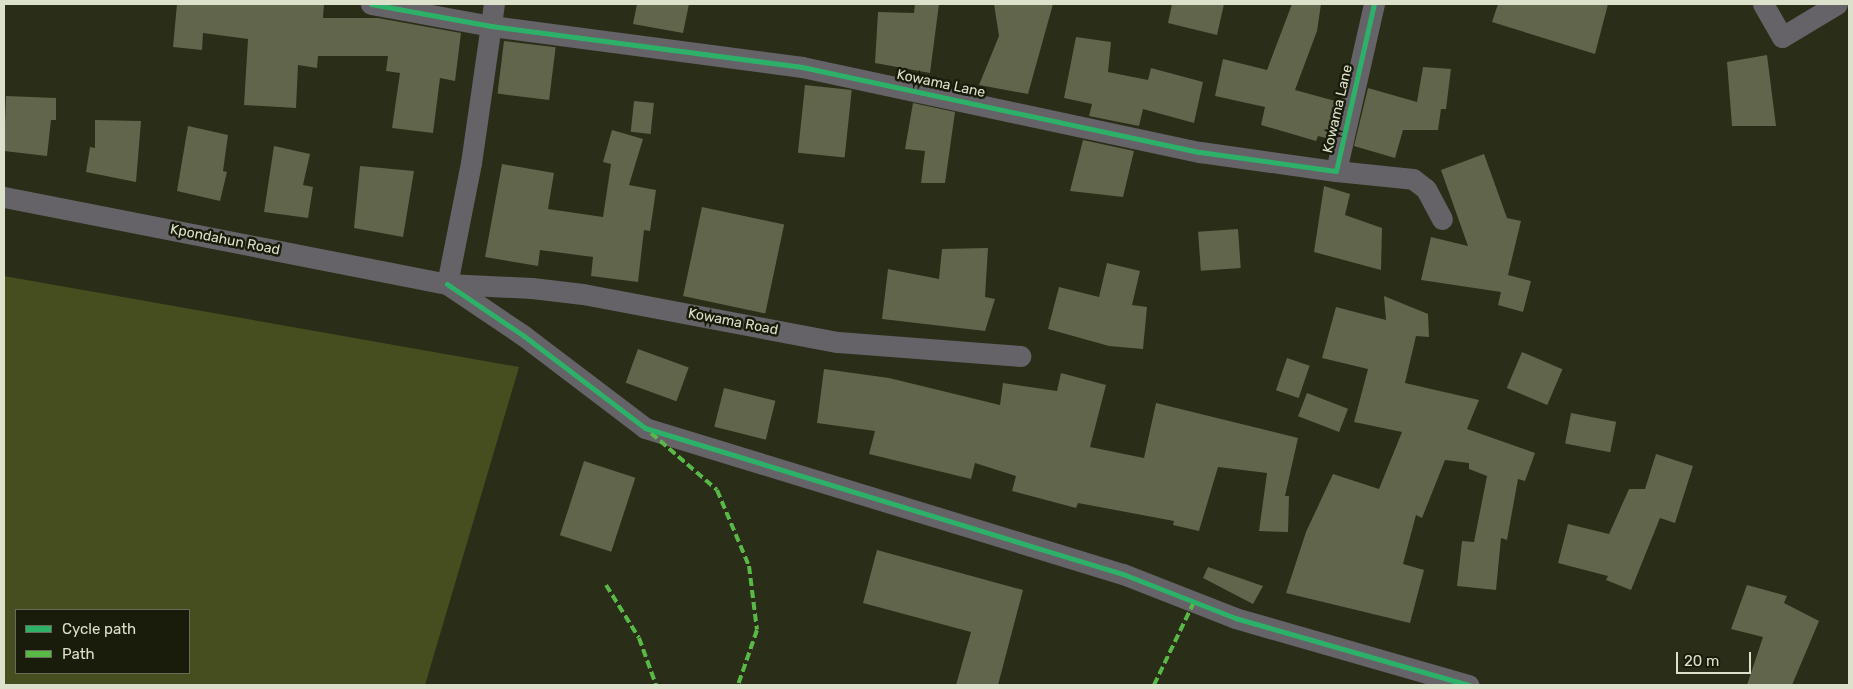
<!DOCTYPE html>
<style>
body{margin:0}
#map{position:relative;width:1853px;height:689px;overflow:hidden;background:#2a2d17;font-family:Rubik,sans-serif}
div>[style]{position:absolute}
.green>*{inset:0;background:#464e1f}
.building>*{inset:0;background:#60654b;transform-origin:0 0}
.minor>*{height:21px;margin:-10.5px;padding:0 10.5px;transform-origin:10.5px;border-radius:10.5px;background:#656268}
.quiet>*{height:4px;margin-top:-2px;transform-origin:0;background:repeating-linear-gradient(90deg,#58b947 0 8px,transparent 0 12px)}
.cycleway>*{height:5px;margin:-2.5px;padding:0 2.5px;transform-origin:2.5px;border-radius:2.5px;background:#2db169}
span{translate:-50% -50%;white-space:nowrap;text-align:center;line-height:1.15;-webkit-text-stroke:5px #191c0b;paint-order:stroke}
.street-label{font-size:14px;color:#dce1cb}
.frame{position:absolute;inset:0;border:5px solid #dce1cb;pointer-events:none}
.legend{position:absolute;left:15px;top:609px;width:175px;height:65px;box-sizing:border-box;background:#191c0b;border:1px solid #676b58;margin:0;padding:6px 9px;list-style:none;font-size:15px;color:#dce1cb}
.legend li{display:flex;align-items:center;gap:10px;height:25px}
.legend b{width:25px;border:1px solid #676b58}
.scale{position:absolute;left:1676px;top:652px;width:75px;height:22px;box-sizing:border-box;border:2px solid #dce1cb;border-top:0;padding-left:6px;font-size:15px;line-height:18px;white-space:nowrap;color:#dce1cb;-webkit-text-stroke:4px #191c0b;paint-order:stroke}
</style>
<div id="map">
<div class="green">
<i style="clip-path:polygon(evenodd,4px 276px,519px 367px,425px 685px,4px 685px,4px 276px,16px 610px,189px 610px,189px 673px,16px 673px,16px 610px)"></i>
</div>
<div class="building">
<i style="clip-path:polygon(177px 4px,324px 4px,323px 18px,378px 18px,461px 33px,455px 81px,440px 78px,433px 133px,392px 128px,400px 73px,386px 71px,388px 56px,318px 56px,317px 68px,298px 65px,296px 108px,244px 105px,248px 39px,203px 33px,202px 50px,173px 47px)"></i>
<i style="clip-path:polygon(637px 4px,689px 4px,683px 33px,633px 24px)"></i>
<i style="clip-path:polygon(915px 4px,939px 4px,930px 73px,875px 63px,878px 12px,914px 13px)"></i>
<i style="clip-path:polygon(994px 4px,1053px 4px,1028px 94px,979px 85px,999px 36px)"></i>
<i style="clip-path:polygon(1172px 4px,1224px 4px,1217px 35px,1168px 23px)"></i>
<i style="clip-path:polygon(1292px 4px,1321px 4px,1317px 31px,1295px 90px,1339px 102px,1330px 139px,1318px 136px,1316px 141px,1261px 125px,1265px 107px,1215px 96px,1223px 59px,1267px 70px)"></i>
<i style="clip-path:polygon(1498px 4px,1608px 4px,1595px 54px,1492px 22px)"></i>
<i style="clip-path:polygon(1076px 37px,1111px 42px,1108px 72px,1148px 80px,1151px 68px,1203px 82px,1194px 123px,1143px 109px,1139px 126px,1089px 116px,1092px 104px,1064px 98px)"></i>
<i style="left:504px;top:41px;width:52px;height:53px;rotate:7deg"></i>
<i style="clip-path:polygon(1767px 55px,1776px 126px,1732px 126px,1727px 62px)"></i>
<i style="clip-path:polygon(1423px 67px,1451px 69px,1446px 109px,1441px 109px,1438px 130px,1403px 130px,1395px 158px,1354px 146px,1368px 88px,1417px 102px)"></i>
<i style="left:805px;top:85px;width:47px;height:68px;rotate:6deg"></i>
<i style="clip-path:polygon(6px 96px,56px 98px,56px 120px,51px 120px,47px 156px,4px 151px)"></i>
<i style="left:634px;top:101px;width:20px;height:31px;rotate:6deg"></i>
<i style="clip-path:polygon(913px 103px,955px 112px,945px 183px,921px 183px,925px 151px,905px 149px)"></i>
<i style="clip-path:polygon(95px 120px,141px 121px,136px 182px,86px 172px,90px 147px,95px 148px)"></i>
<i style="clip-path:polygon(188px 126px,228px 135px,223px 171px,227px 172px,220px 201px,177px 191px)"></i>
<i style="clip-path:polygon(612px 130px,643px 139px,629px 185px,656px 190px,650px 231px,644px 230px,638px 282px,591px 276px,593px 257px,540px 250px,538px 266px,485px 257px,502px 164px,554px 173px,548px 209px,603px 217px,611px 164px,603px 162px)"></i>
<i style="clip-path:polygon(1083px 140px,1134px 151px,1123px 197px,1070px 191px)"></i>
<i style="clip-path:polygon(274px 146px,310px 154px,303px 185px,313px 187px,308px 218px,264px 212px)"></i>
<i style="clip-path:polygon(1484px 154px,1507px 218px,1521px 221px,1508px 275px,1531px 281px,1523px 312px,1498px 305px,1501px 292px,1421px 280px,1431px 237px,1468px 246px,1441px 170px)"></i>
<i style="clip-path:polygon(360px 166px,414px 171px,403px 237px,354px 228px)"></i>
<i style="clip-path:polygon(1324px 186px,1350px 194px,1345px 215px,1382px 228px,1381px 270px,1314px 252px)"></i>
<i style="left:702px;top:207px;width:84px;height:91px;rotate:12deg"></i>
<i style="left:1238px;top:229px;width:39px;height:40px;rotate:86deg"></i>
<i style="clip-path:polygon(988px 248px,985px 297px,995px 299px,985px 331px,882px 319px,888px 269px,939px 279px,942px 249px)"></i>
<i style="clip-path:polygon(1107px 263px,1140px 271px,1132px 305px,1147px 307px,1143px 349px,1109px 346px,1048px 329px,1059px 287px,1099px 297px)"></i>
<i style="clip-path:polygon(1384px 296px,1428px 314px,1429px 337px,1416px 336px,1405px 383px,1479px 400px,1467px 429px,1535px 453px,1525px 481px,1518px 479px,1507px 540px,1501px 538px,1496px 590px,1457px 586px,1462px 541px,1474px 542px,1487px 476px,1469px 469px,1469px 463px,1445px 460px,1422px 518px,1416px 515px,1403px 564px,1424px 570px,1410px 623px,1286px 593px,1306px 532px,1333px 474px,1379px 489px,1402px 432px,1354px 422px,1368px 369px,1322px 358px,1336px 307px,1386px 320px)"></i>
<i style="left:638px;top:349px;width:54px;height:36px;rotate:20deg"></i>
<i style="left:1522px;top:352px;width:44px;height:39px;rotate:23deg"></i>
<i style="left:1287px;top:358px;width:24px;height:34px;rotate:19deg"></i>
<i style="clip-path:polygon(824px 369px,889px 378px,1000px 405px,1003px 383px,1057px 391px,1061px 373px,1106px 385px,1090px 447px,1144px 458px,1156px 403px,1298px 438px,1285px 496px,1289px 496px,1288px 532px,1259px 531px,1267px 473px,1218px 467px,1199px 531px,1173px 525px,1174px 521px,1078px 503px,1076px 508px,1012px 491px,1016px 476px,975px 463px,971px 479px,869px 454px,875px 431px,817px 423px)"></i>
<i style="left:724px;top:388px;width:53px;height:40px;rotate:14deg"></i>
<i style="left:1307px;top:393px;width:44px;height:25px;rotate:21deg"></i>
<i style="left:1571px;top:413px;width:46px;height:31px;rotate:11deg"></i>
<i style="clip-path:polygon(1656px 454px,1693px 466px,1675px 523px,1660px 518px,1631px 590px,1606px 580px,1608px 576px,1558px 563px,1568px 524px,1609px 534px,1629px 489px,1645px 489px)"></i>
<i style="left:584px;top:461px;width:54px;height:78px;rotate:18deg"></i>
<i style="clip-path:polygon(877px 550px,1023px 590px,998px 685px,956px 685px,971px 632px,863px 603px)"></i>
<i style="clip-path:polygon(1208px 567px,1263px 586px,1253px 604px,1203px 578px)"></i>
<i style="clip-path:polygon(1747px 585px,1787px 596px,1784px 603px,1819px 621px,1792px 685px,1747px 685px,1763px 637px,1731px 629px)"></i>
</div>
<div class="minor">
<i style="left:371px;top:4px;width:122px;rotate:10.4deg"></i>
<i style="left:491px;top:26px;width:314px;rotate:7.5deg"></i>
<i style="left:802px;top:67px;width:407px;rotate:12.1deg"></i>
<i style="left:1200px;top:152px;width:137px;rotate:8deg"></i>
<i style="left:1336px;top:171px;width:171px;rotate:-77.2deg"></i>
<i style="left:1763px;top:4px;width:38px;rotate:60deg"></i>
<i style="left:1782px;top:37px;width:64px;rotate:-31deg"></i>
<i style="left:1336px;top:171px;width:77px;rotate:5.9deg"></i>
<i style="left:1413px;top:179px;width:16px;rotate:38deg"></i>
<i style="left:1426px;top:189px;width:34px;rotate:62deg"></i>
<i style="left:4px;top:197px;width:451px;rotate:11.1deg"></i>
<i style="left:447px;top:284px;width:85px;rotate:2.7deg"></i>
<i style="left:532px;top:288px;width:51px;rotate:6.7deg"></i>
<i style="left:583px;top:294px;width:259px;rotate:10.7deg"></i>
<i style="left:838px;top:342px;width:183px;rotate:4.4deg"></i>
<i style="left:447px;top:284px;width:93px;rotate:34deg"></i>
<i style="left:524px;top:336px;width:152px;rotate:37.2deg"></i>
<i style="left:645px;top:428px;width:500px;rotate:17deg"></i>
<i style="left:1123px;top:574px;width:120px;rotate:21.4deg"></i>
<i style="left:1235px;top:618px;width:243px;rotate:16deg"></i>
<i style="left:447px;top:284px;width:123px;rotate:-78.8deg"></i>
<i style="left:471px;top:163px;width:161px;rotate:-81.8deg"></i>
</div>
<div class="quiet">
<i style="left:651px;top:433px;width:87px;rotate:40.8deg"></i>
<i style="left:717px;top:490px;width:82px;rotate:67.2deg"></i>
<i style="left:749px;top:566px;width:64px;rotate:82.9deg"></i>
<i style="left:757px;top:630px;width:58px;rotate:109.1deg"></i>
<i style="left:606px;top:585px;width:62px;rotate:58.1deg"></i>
<i style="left:639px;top:638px;width:50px;rotate:70.1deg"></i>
<i style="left:1154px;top:685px;width:92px;rotate:-64.3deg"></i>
</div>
<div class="cycleway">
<i style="left:371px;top:4px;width:122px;rotate:10.4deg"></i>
<i style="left:491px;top:26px;width:314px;rotate:7.5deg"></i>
<i style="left:802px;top:67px;width:407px;rotate:12.1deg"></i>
<i style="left:1200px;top:152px;width:137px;rotate:8deg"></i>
<i style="left:1336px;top:171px;width:171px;rotate:-77.2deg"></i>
<i style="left:447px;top:284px;width:93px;rotate:34deg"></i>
<i style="left:524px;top:336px;width:152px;rotate:37.2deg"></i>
<i style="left:645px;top:428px;width:500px;rotate:17deg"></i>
<i style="left:1123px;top:574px;width:120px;rotate:21.4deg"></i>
<i style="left:1235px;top:618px;width:243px;rotate:16deg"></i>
</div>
<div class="street-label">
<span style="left:941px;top:84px;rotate:12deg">Kowama Lane</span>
<span style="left:1338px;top:109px;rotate:-77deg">Kowama Lane</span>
<span style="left:225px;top:240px;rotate:11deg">Kpondahun Road</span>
<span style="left:733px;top:322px;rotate:11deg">Kowama Road</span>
</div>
<div class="frame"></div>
<ul class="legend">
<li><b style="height:6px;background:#2db169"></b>Cycle path</li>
<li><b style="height:6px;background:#58b947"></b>Path</li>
</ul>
<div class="scale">20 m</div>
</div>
